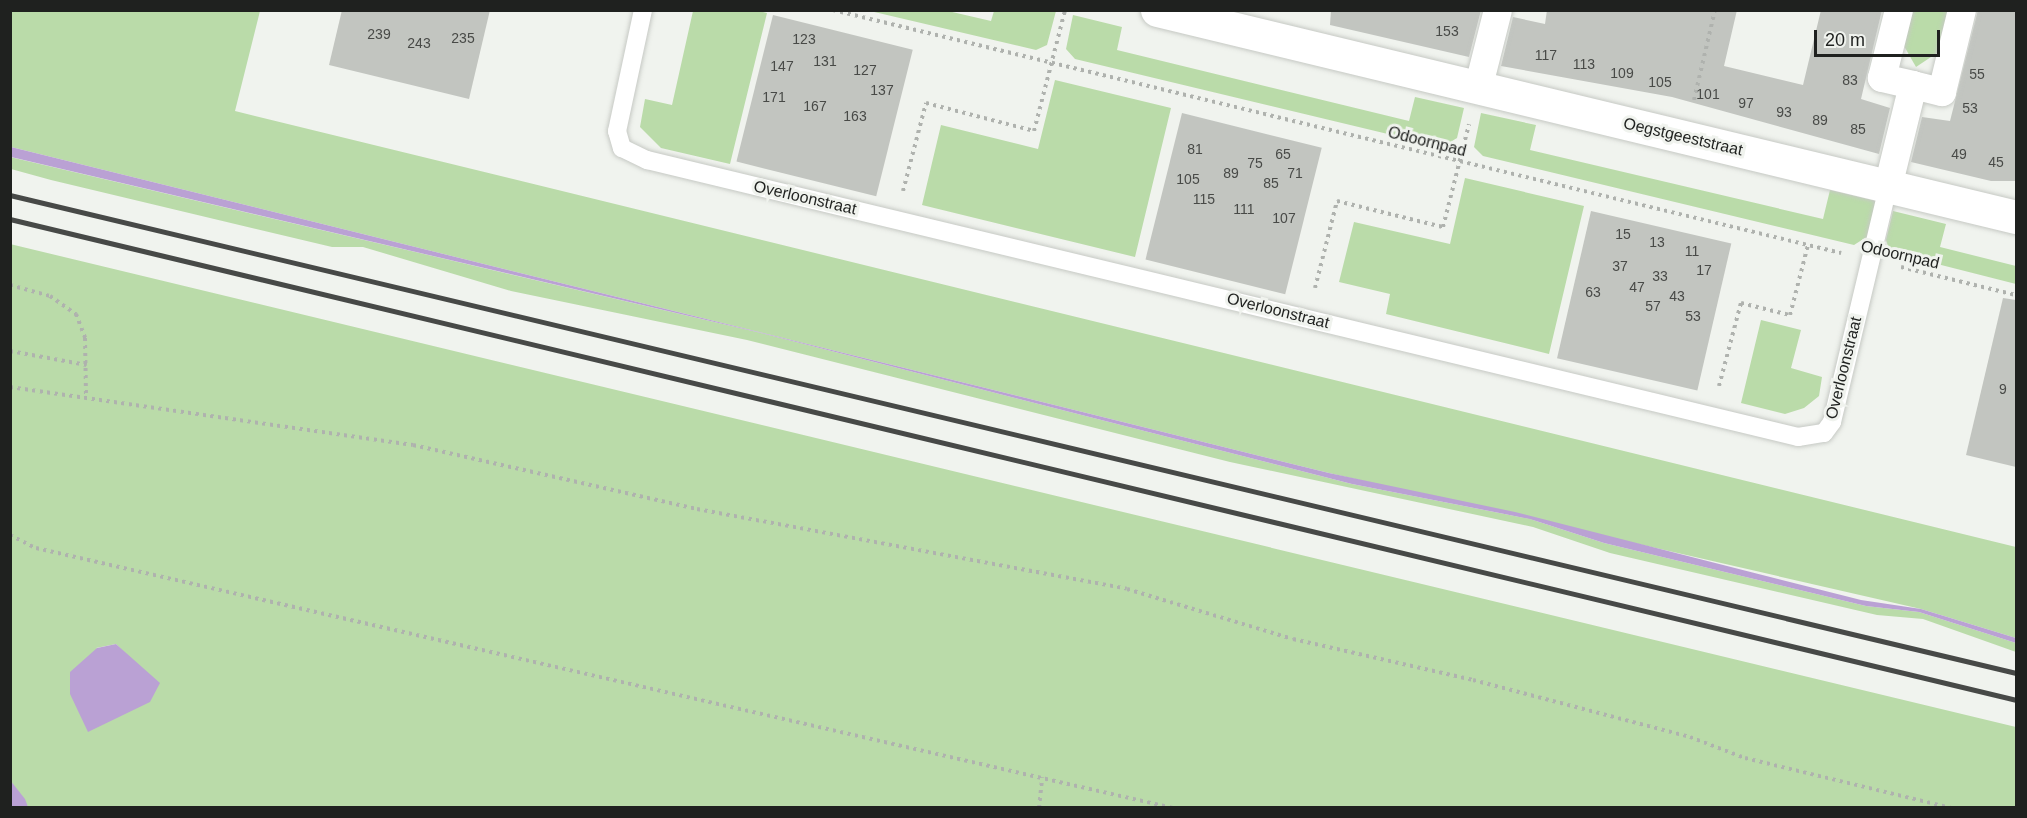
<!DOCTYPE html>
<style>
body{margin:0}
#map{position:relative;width:2027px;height:818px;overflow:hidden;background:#f0f3ee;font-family:Helvetica,sans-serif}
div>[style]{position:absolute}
.green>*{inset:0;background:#badba9}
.water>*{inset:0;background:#baa1d4}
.building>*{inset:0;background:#c2c5c0;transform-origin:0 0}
.path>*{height:4px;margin-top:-2px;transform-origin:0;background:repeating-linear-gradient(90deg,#afb2ae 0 3px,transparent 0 7.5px)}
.roads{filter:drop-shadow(0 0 2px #c6c9c4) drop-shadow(0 0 2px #c6c9c4)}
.service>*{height:18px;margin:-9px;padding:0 9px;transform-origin:9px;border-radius:9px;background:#fff}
.pedestrian>*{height:28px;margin:-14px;padding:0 14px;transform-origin:14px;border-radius:14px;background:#fff}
.minor>*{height:33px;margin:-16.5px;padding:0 16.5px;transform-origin:16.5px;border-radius:16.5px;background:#fff}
.rail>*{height:4.5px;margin:-2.25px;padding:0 2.25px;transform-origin:2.25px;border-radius:2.25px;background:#474947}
span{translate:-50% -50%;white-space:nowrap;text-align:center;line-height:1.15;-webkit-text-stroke:6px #f0f3ee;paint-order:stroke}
.number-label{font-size:14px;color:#484a47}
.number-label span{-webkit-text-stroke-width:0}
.street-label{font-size:16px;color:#1f211f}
.frame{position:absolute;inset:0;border:12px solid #1f211f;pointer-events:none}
.scale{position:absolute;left:1814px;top:30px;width:126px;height:27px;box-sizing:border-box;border:3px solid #1f211f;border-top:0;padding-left:8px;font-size:18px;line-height:21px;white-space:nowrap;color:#1f211f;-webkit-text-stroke:4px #f0f3ee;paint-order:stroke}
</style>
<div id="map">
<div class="green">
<i style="clip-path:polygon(755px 10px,767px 13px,730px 164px,661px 148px,640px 127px,645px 99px,672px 105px,693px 11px)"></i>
<i style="clip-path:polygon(10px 11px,260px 11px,235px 111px,2016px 547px,2016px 638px,1921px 609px,1329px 473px,11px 147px)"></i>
<i style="clip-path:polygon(870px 11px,948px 11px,991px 21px,994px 11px,1056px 11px,1047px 45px,1036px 50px)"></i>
<i style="clip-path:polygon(1909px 11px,1949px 11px,1937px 53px,1916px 67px,1904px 46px)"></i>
<i style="clip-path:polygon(1073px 15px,1122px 27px,1117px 50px,1409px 121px,1415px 97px,1464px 108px,1457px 138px,1442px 147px,1075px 59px,1066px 49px)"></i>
<i style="clip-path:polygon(1055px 80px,1171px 108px,1135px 257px,922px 205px,941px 125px,1038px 149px)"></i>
<i style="clip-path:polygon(1481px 113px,1536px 125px,1530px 150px,1823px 219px,1830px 190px,1876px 201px,1868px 236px,1854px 245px,1483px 156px,1474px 147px)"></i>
<i style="clip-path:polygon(10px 157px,757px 332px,1352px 484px,1530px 519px,1604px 543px,1866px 606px,1919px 612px,2016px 643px,2016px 652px,1923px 619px,1877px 615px,1610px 553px,1533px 527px,1230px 462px,747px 340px,511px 291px,363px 247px,332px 247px,51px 180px,11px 169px)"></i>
<i style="clip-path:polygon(1465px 178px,1584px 206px,1549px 354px,1386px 314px,1390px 294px,1339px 282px,1354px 222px,1450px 244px)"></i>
<i style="clip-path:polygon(1893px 211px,1946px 224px,1940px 247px,2016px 266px,2016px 284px,1890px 252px,1886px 240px)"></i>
<i style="clip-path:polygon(evenodd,10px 244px,2016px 727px,2016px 807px,28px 807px,10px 780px,10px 244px,116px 644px,132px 660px,96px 648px,116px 644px)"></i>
<i style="clip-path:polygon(1761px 320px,1801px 330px,1791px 368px,1822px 377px,1819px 396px,1804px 408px,1785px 414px,1741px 403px)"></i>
</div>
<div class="water">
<i style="clip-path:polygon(11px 147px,1329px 473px,1515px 512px,1861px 600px,1921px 609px,2016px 638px,2016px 643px,1919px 612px,1866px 606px,1604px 543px,1530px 519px,1352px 484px,757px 332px,11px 157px)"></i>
<i style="clip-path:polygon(116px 644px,160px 683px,150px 702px,88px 732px,70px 694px,70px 672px,97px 648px)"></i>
<i style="clip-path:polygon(10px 780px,25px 799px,28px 807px,11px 807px)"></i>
</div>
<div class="building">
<i style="clip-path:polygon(342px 10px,490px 10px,469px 99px,329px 65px)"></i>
<i style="clip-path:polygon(1331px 10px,1481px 10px,1469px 57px,1330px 25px)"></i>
<i style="clip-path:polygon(1547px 10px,1737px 10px,1724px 66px,1803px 85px,1821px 10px,1882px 10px,1861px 99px,1890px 108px,1879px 154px,1672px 97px,1501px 66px,1513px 17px,1545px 24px)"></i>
<i style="clip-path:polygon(1978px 10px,2016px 10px,2016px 181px,1991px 181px,1911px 162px,1922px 117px,1950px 121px)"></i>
<i style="left:773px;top:15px;width:144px;height:151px;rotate:14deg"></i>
<i style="left:1182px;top:113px;width:144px;height:151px;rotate:14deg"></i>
<i style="left:1591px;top:211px;width:144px;height:151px;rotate:13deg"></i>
<i style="clip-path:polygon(2003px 298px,2016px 300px,2016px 467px,1966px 455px)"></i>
</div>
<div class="path">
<i style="left:833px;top:10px;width:1037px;rotate:13.55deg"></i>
<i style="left:1694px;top:100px;width:92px;rotate:-76.9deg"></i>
<i style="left:903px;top:191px;width:91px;rotate:-75.4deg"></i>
<i style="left:926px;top:103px;width:112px;rotate:14.5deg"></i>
<i style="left:1034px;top:131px;width:125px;rotate:-75.6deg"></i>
<i style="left:1901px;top:267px;width:118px;rotate:13.7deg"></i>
<i style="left:10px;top:285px;width:41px;rotate:15.4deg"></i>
<i style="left:50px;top:296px;width:32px;rotate:35deg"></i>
<i style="left:76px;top:314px;width:26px;rotate:69deg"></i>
<i style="left:85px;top:338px;width:60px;rotate:89deg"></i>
<i style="left:1315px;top:288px;width:90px;rotate:-75.8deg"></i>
<i style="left:1337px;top:201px;width:109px;rotate:13.8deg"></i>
<i style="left:1443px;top:227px;width:106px;rotate:-75.8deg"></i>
<i style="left:10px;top:351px;width:78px;rotate:10.3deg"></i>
<i style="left:1719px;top:386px;width:86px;rotate:-75.2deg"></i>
<i style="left:1741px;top:303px;width:50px;rotate:13.8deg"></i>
<i style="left:1790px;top:315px;width:72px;rotate:-75.6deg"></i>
<i style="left:10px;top:387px;width:407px;rotate:8.2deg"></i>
<i style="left:413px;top:445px;width:291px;rotate:12.7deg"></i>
<i style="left:697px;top:509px;width:437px;rotate:10.5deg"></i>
<i style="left:1127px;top:589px;width:173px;rotate:16.8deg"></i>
<i style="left:1293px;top:639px;width:185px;rotate:12.8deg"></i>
<i style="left:1473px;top:680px;width:224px;rotate:14.7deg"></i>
<i style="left:1690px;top:737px;width:59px;rotate:20.9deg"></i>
<i style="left:1745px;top:758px;width:212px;rotate:13.6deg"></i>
<i style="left:10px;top:535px;width:29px;rotate:27deg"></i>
<i style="left:36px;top:548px;width:1166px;rotate:12.88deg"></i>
<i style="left:1039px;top:808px;width:31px;rotate:-84deg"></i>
</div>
<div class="roads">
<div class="service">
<i style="left:643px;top:10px;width:124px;rotate:102.1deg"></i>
<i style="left:617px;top:131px;width:18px;rotate:74deg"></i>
<i style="left:622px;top:148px;width:28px;rotate:26deg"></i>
<i style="left:647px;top:160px;width:1184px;rotate:13.53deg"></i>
<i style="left:1798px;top:437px;width:26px;rotate:-9deg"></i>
<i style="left:1824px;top:433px;width:14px;rotate:-54deg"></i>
<i style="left:1832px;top:422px;width:242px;rotate:-76.6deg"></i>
</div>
<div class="pedestrian">
<i style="left:1913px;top:85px;width:30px;rotate:14deg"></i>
<i style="left:1942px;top:92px;width:84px;rotate:-76.3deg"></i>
<i style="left:1478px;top:89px;width:81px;rotate:-75.8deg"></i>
<i style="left:1888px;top:187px;width:105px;rotate:-76.2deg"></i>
<i style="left:1913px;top:85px;width:32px;rotate:-167deg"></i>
<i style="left:1882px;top:78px;width:70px;rotate:-76deg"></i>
</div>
<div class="minor">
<i style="left:1157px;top:10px;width:884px;rotate:13.55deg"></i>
</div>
</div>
<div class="rail">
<i style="left:10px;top:195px;width:2062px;rotate:13.4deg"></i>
<i style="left:10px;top:219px;width:2063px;rotate:13.48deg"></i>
</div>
<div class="number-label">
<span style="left:1447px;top:31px">153</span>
<span style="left:379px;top:34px">239</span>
<span style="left:463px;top:38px">235</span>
<span style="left:804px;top:39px">123</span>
<span style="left:419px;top:43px">243</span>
<span style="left:1546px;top:55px">117</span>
<span style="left:825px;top:61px">131</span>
<span style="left:1584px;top:64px">113</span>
<span style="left:782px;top:66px">147</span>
<span style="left:865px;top:70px">127</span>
<span style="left:1622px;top:73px">109</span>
<span style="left:1977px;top:74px">55</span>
<span style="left:1850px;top:80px">83</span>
<span style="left:1660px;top:82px">105</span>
<span style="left:882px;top:90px">137</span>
<span style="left:1708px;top:94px">101</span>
<span style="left:774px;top:97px">171</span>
<span style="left:1746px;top:103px">97</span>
<span style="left:815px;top:106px">167</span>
<span style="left:1970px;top:108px">53</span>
<span style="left:1784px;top:112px">93</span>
<span style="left:855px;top:116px">163</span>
<span style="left:1820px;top:120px">89</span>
<span style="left:1858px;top:129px">85</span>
<span style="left:1195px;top:149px">81</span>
<span style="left:1283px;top:154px">65</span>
<span style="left:1959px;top:154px">49</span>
<span style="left:1996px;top:162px">45</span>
<span style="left:1255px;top:163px">75</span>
<span style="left:1231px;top:173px">89</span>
<span style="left:1295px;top:173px">71</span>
<span style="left:1188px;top:179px">105</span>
<span style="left:1271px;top:183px">85</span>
<span style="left:1204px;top:199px">115</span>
<span style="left:1244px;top:209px">111</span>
<span style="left:1284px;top:218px">107</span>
<span style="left:1623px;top:234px">15</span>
<span style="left:1657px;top:242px">13</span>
<span style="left:1692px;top:251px">11</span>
<span style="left:1620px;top:266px">37</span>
<span style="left:1704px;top:270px">17</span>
<span style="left:1660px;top:276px">33</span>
<span style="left:1637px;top:287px">47</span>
<span style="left:1593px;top:292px">63</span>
<span style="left:1677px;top:296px">43</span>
<span style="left:1653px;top:306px">57</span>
<span style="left:1693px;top:316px">53</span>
<span style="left:2003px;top:389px">9</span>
</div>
<div class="street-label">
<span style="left:1683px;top:137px;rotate:13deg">Oegstgeeststraat</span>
<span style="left:1427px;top:142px;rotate:14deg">Odoornpad</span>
<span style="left:805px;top:198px;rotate:13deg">Overloonstraat</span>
<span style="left:1900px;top:255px;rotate:13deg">Odoornpad</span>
<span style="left:1278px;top:311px;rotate:14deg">Overloonstraat</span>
<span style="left:1844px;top:368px;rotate:-76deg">Overloonstraat</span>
</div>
<div class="frame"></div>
<div class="scale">20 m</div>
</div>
